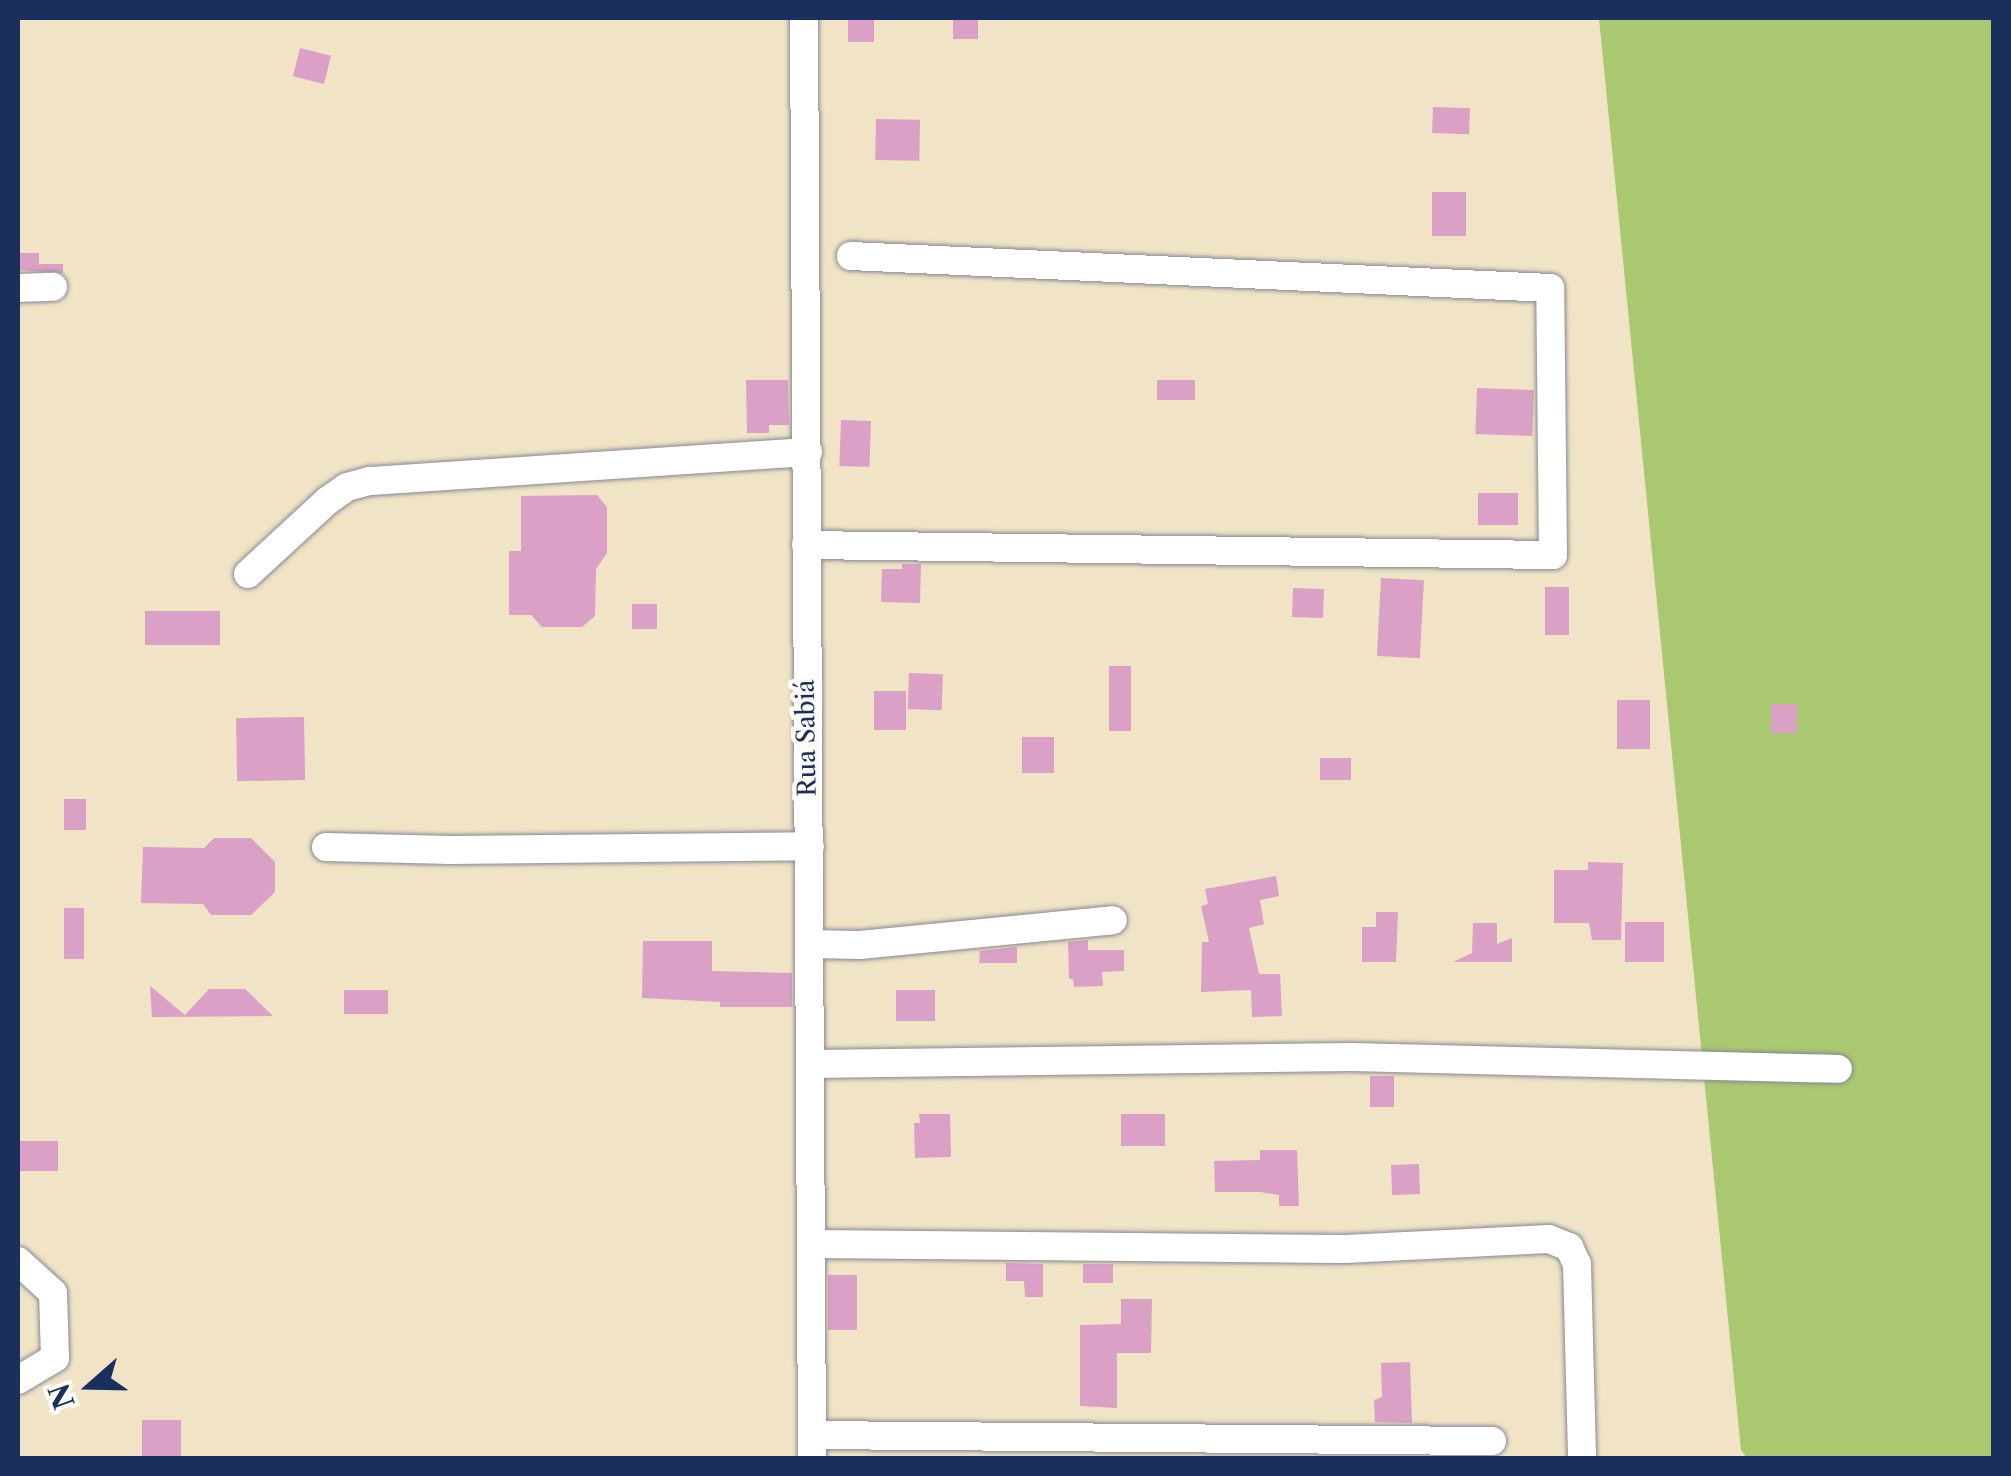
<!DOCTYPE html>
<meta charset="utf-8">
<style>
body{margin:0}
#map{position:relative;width:2011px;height:1476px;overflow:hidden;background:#f0e3c6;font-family:"Libre Caslon Text",serif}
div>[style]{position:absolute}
.green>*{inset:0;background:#aac870}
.building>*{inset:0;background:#dba0c6;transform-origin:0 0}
.roads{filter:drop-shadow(0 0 2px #868992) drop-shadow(0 0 2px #868992)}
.minor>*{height:28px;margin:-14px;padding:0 14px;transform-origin:14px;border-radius:14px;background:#fff}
span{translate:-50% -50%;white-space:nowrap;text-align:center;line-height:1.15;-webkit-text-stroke:9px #fdfcf7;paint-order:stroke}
.street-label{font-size:25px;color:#1b2f5e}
.frame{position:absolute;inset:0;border:20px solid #1b2f5e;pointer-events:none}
.north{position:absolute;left:40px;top:1336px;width:100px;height:100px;-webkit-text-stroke:8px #fdfcf7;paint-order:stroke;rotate:250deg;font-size:28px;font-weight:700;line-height:40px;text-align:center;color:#1b2f5e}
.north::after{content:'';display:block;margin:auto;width:35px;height:45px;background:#1b2f5e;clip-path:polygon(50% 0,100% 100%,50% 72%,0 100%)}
</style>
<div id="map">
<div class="green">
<i style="clip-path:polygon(1599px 18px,1993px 18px,1993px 1458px,1747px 1458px,1741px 1450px)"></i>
</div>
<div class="building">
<i style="left:848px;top:18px;width:26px;height:24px"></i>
<i style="left:953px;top:18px;width:25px;height:21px"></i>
<i style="left:300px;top:48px;width:32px;height:29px;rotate:14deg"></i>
<i style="left:1433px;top:107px;width:37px;height:26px;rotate:2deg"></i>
<i style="left:876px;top:119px;width:44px;height:41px;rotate:1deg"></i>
<i style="left:1432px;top:192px;width:34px;height:44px"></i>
<i style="clip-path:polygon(18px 253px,39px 253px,39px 264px,63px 264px,63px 273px,18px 270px)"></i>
<i style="clip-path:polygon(746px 380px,788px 380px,789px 425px,769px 425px,769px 433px,747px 433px)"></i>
<i style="left:1157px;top:380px;width:38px;height:20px"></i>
<i style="left:1477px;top:388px;width:57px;height:46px;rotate:2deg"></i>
<i style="left:841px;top:420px;width:30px;height:46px;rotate:2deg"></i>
<i style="left:1478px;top:493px;width:40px;height:32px"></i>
<i style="clip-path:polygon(597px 495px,607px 507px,607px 553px,596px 569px,595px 616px,582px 627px,542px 627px,531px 615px,509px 615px,509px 551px,521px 551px,521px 496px)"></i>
<i style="clip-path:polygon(902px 564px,921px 564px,920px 603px,881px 602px,882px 569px,902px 569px)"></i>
<i style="left:1381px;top:578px;width:43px;height:78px;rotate:3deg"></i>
<i style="left:1545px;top:587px;width:24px;height:48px"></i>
<i style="left:1293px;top:588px;width:31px;height:29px;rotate:2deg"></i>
<i style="left:657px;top:604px;width:25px;height:25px;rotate:90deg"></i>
<i style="left:145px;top:611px;width:75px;height:34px"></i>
<i style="left:1109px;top:666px;width:22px;height:65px"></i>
<i style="left:909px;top:673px;width:34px;height:36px;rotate:2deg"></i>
<i style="left:874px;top:691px;width:32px;height:39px"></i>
<i style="left:1617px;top:700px;width:33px;height:49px"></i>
<i style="left:1771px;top:704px;width:26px;height:29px"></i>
<i style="left:304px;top:717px;width:63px;height:68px;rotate:89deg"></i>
<i style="left:1022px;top:737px;width:32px;height:36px"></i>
<i style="left:1320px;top:758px;width:31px;height:22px"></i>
<i style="left:86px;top:799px;width:31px;height:22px;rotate:90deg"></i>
<i style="clip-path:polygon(214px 838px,251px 838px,275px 862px,275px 892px,251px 915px,211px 915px,203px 904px,141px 903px,143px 847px,204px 848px)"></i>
<i style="clip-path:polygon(1588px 862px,1623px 863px,1621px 940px,1592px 940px,1589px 923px,1554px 923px,1554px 870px,1588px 870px)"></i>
<i style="clip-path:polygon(1276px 876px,1279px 896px,1260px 900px,1264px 924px,1249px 928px,1259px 974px,1280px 974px,1282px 1016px,1252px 1017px,1251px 990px,1201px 992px,1202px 942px,1209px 942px,1201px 906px,1208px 904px,1205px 889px)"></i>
<i style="left:64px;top:908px;width:20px;height:51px"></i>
<i style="clip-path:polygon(1376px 912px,1398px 912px,1396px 962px,1362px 962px,1362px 927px,1376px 927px)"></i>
<i style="left:1625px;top:922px;width:39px;height:40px"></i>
<i style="clip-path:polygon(1473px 923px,1497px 923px,1497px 944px,1512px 938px,1512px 962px,1453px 962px,1472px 953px)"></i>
<i style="clip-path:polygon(1088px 940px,1088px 950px,1124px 950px,1124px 971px,1102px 972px,1103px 986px,1074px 987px,1073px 979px,1069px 979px,1068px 942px)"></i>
<i style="clip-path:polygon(643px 941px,712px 941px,712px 971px,792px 973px,792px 1007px,720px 1007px,720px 1002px,642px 998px)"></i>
<i style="clip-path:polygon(1017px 947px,1017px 963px,979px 963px,980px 951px)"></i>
<i style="clip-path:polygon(150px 986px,185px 1015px,209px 989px,245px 989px,273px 1016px,152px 1017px)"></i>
<i style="left:344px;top:990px;width:44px;height:24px"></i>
<i style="left:896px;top:990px;width:39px;height:31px"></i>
<i style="left:1370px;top:1076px;width:24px;height:31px"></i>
<i style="clip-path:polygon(919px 1114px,950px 1114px,951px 1157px,915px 1158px,914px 1123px,920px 1123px)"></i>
<i style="left:1165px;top:1114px;width:32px;height:44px;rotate:90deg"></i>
<i style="left:18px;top:1141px;width:40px;height:30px"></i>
<i style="clip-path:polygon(1260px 1150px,1297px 1150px,1299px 1206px,1279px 1206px,1279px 1195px,1260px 1192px,1215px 1192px,1214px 1161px,1260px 1160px)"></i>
<i style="left:1419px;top:1164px;width:30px;height:28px;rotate:88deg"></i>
<i style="clip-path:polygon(1006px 1263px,1043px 1264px,1043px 1297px,1025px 1297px,1024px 1281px,1006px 1281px)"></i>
<i style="left:1083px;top:1264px;width:30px;height:19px"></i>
<i style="left:828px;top:1275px;width:29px;height:55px"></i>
<i style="clip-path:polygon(1121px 1299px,1152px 1299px,1151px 1353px,1117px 1353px,1117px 1408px,1080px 1406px,1080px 1325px,1121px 1324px)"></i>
<i style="clip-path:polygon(1410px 1362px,1412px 1423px,1375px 1422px,1374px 1400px,1382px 1397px,1381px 1363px)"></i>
<i style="left:142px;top:1420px;width:39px;height:38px"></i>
</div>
<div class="roads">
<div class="minor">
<i style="left:804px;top:18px;width:1440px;rotate:89.68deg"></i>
<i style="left:18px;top:288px;width:35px;rotate:-2deg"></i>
<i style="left:806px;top:545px;width:747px;rotate:0.77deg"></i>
<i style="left:1553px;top:555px;width:267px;rotate:-90.6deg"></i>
<i style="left:1550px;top:288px;width:700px;rotate:-177.38deg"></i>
<i style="left:248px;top:574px;width:108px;rotate:-42.7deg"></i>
<i style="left:327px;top:501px;width:24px;rotate:-35deg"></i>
<i style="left:347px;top:487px;width:24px;rotate:-15deg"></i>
<i style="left:370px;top:481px;width:439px;rotate:-3.8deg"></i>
<i style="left:326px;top:847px;width:125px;rotate:1.4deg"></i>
<i style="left:451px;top:850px;width:359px;rotate:-0.6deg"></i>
<i style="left:811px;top:944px;width:49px;rotate:1.2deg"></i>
<i style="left:860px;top:945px;width:254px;rotate:-5.6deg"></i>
<i style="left:812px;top:1064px;width:540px;rotate:-0.74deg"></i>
<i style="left:1352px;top:1057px;width:486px;rotate:1.4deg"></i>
<i style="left:814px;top:1244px;width:531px;rotate:0.54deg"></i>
<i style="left:1345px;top:1249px;width:204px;rotate:-2.8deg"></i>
<i style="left:1549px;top:1239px;width:22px;rotate:22deg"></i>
<i style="left:1569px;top:1247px;width:19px;rotate:65deg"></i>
<i style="left:1577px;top:1264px;width:194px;rotate:88.5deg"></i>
<i style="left:18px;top:1261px;width:47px;rotate:42.4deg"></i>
<i style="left:53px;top:1293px;width:65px;rotate:88.2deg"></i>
<i style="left:55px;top:1358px;width:43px;rotate:149.3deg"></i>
<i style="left:812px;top:1435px;width:680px;rotate:0.51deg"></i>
</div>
</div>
<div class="street-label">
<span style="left:807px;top:738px;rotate:-91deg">Rua Sabiá</span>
</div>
<div class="frame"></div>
<div class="north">N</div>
</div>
